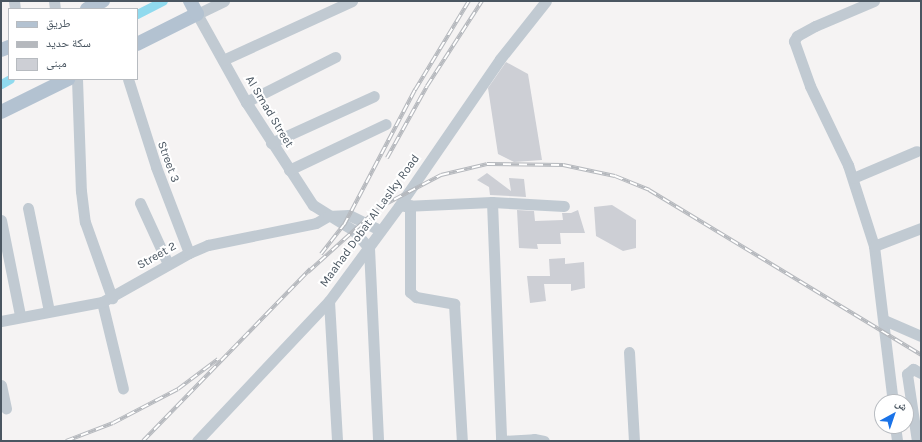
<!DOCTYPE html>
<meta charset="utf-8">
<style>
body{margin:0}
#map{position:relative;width:922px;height:442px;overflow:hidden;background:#f5f3f3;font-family:Karla,"Noto Naskh Arabic",sans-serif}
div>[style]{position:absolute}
.canal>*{height:9px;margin:-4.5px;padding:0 4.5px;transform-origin:4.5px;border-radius:4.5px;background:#90daee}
.building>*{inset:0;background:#cdcfd5}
.minor>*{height:11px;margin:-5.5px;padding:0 5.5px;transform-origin:5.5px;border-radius:5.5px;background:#c1cad2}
.major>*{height:14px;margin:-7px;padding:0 7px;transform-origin:7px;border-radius:7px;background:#b3c2d1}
.rail>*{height:4px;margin-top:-2px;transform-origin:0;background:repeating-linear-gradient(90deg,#fff 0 8px,#b5b8bd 0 16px);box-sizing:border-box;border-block:1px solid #b5b8bd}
span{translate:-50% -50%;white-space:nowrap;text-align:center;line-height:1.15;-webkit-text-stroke:4px #fff;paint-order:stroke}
.street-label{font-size:12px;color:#4a5661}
.frame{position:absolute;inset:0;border:2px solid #4a5661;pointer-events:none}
.legend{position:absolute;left:8px;top:8px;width:130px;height:72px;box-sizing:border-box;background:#fff;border:1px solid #b7bbc0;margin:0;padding:5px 7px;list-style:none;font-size:12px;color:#4a5661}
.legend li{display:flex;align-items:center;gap:8px;height:20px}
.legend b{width:20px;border:1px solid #b7bbc0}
.north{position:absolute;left:874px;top:394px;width:40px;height:40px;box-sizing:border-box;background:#fff;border:1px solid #b7bbc0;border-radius:50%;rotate:40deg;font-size:11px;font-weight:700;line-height:16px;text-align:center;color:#4a5661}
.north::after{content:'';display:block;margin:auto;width:14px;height:18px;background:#1a73e8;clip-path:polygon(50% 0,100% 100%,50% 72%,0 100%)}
</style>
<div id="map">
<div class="canal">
<i style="left:137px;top:14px;width:29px;rotate:-27deg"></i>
<i style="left:1px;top:84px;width:10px;rotate:-29deg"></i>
</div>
<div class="building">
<i style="clip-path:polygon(506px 62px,528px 74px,542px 160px,514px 162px,498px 154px,488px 88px)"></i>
<i style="clip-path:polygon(487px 173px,511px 191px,509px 178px,524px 179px,526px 197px,490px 195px,489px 187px,477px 180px)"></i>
<i style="clip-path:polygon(612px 205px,636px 220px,636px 248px,623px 251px,596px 236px,594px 207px)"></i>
<i style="clip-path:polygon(517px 210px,534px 211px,535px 221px,563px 220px,562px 213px,571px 213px,578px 210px,585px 233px,560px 233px,561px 244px,537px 244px,538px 249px,519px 248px)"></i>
<i style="clip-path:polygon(565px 258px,565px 264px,584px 262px,585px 288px,571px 291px,571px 284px,544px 284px,546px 301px,530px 303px,527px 276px,550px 276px,549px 259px)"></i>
</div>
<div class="minor">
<i style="left:14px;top:1px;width:8px;rotate:83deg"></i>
<i style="left:54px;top:1px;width:8px;rotate:83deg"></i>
<i style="left:224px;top:1px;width:30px;rotate:154deg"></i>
<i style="left:197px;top:14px;width:101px;rotate:60.9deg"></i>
<i style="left:246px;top:102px;width:123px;rotate:57deg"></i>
<i style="left:313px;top:205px;width:47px;rotate:32deg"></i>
<i style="left:353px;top:230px;width:24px;rotate:48deg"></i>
<i style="left:369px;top:248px;width:193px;rotate:87.3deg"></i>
<i style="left:874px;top:1px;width:64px;rotate:157deg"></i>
<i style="left:815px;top:26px;width:21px;rotate:151deg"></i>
<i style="left:797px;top:36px;width:6px;rotate:121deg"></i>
<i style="left:794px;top:41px;width:48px;rotate:70.4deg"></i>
<i style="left:810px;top:86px;width:88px;rotate:64.3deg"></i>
<i style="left:848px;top:165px;width:85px;rotate:72.2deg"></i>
<i style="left:874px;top:246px;width:157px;rotate:83.1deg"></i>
<i style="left:223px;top:60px;width:142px;rotate:-24.6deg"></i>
<i style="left:77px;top:79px;width:112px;rotate:88deg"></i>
<i style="left:81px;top:191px;width:31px;rotate:83deg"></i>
<i style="left:85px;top:222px;width:81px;rotate:70.4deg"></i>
<i style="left:128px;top:79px;width:92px;rotate:72.3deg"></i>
<i style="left:156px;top:167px;width:92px;rotate:69deg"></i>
<i style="left:246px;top:102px;width:100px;rotate:-26.8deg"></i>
<i style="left:271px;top:143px;width:113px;rotate:-24.5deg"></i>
<i style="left:289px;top:170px;width:107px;rotate:-25.4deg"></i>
<i style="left:853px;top:178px;width:69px;rotate:-22.9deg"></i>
<i style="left:492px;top:202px;width:239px;rotate:87.8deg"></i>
<i style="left:140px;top:203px;width:67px;rotate:65.3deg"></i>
<i style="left:410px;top:205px;width:87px;rotate:90deg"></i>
<i style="left:410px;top:292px;width:8px;rotate:40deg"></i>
<i style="left:416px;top:297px;width:39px;rotate:10deg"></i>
<i style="left:454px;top:304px;width:137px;rotate:86.7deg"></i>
<i style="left:404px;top:206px;width:88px;rotate:-2.6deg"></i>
<i style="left:492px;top:202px;width:72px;rotate:3.2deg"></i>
<i style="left:28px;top:208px;width:105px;rotate:78.5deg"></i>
<i style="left:1px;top:220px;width:97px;rotate:78.7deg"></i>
<i style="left:874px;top:246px;width:50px;rotate:-21deg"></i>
<i style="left:329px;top:301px;width:140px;rotate:86.7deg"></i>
<i style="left:102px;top:302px;width:89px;rotate:76.4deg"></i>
<i style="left:884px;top:320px;width:40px;rotate:23.4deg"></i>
<i style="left:1px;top:321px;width:103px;rotate:-10.7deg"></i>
<i style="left:102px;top:302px;width:100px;rotate:-29.4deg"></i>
<i style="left:189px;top:253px;width:21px;rotate:-23deg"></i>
<i style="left:208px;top:245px;width:110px;rotate:-11.5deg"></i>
<i style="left:316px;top:223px;width:14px;rotate:-30deg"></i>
<i style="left:328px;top:216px;width:21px;rotate:-3deg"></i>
<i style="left:349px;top:215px;width:34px;rotate:26deg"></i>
<i style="left:629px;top:352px;width:89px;rotate:86.8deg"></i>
<i style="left:1px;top:385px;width:24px;rotate:78deg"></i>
<i style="left:895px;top:426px;width:15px;rotate:82deg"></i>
<i style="left:197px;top:441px;width:192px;rotate:-46.7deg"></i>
<i style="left:329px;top:301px;width:118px;rotate:-53.6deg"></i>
<i style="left:399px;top:206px;width:178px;rotate:-55.5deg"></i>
<i style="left:500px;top:59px;width:74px;rotate:-51.6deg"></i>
<i style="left:501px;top:441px;width:33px;rotate:-3deg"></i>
<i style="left:534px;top:439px;width:10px;rotate:11deg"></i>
<i style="left:917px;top:441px;width:68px;rotate:-98.5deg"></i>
<i style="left:907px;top:374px;width:8px;rotate:-40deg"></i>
<i style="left:913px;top:369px;width:9px;rotate:27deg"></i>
</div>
<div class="major">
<i style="left:87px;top:9px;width:18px;rotate:-27deg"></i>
<i style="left:137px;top:44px;width:67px;rotate:-26.6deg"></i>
<i style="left:197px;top:14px;width:15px;rotate:-118deg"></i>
<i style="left:1px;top:50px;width:9px;rotate:-21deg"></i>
<i style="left:1px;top:112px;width:75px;rotate:-26.2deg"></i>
</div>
<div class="rail">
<i style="left:387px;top:158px;width:82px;rotate:-60.9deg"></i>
<i style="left:427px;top:86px;width:101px;rotate:-57.1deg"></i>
<i style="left:321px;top:254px;width:37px;rotate:-52deg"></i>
<i style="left:344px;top:225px;width:153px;rotate:-62.3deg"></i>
<i style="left:415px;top:90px;width:104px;rotate:-58.8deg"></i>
<i style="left:308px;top:272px;width:97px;rotate:-42.1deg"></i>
<i style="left:380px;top:207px;width:69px;rotate:-27.7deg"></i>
<i style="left:441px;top:175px;width:47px;rotate:-13.4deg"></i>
<i style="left:487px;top:164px;width:76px;rotate:0.8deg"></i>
<i style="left:563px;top:165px;width:53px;rotate:11.9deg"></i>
<i style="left:615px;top:176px;width:37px;rotate:22deg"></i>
<i style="left:649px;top:190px;width:318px;rotate:31.2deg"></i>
<i style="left:66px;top:441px;width:50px;rotate:-21deg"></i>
<i style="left:113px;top:423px;width:73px;rotate:-27.6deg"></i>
<i style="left:178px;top:389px;width:50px;rotate:-36.9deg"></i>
<i style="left:143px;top:441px;width:240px;rotate:-45.8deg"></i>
</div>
<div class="street-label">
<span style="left:269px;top:112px;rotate:59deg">Al Smad Street</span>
<span style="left:168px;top:162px;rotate:70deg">Street 3</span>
<span style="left:370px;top:221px;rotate:-54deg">Maahad Dobat Al Laslky Road</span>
<span style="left:157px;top:256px;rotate:-30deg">Street 2</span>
</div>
<div class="frame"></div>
<ul class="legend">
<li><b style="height:5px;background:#b3c2d1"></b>طريق</li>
<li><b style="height:5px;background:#b5b8bd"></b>سكة حديد</li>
<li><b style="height:11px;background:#cdcfd5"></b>مبنى</li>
</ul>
<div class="north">ش</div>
</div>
